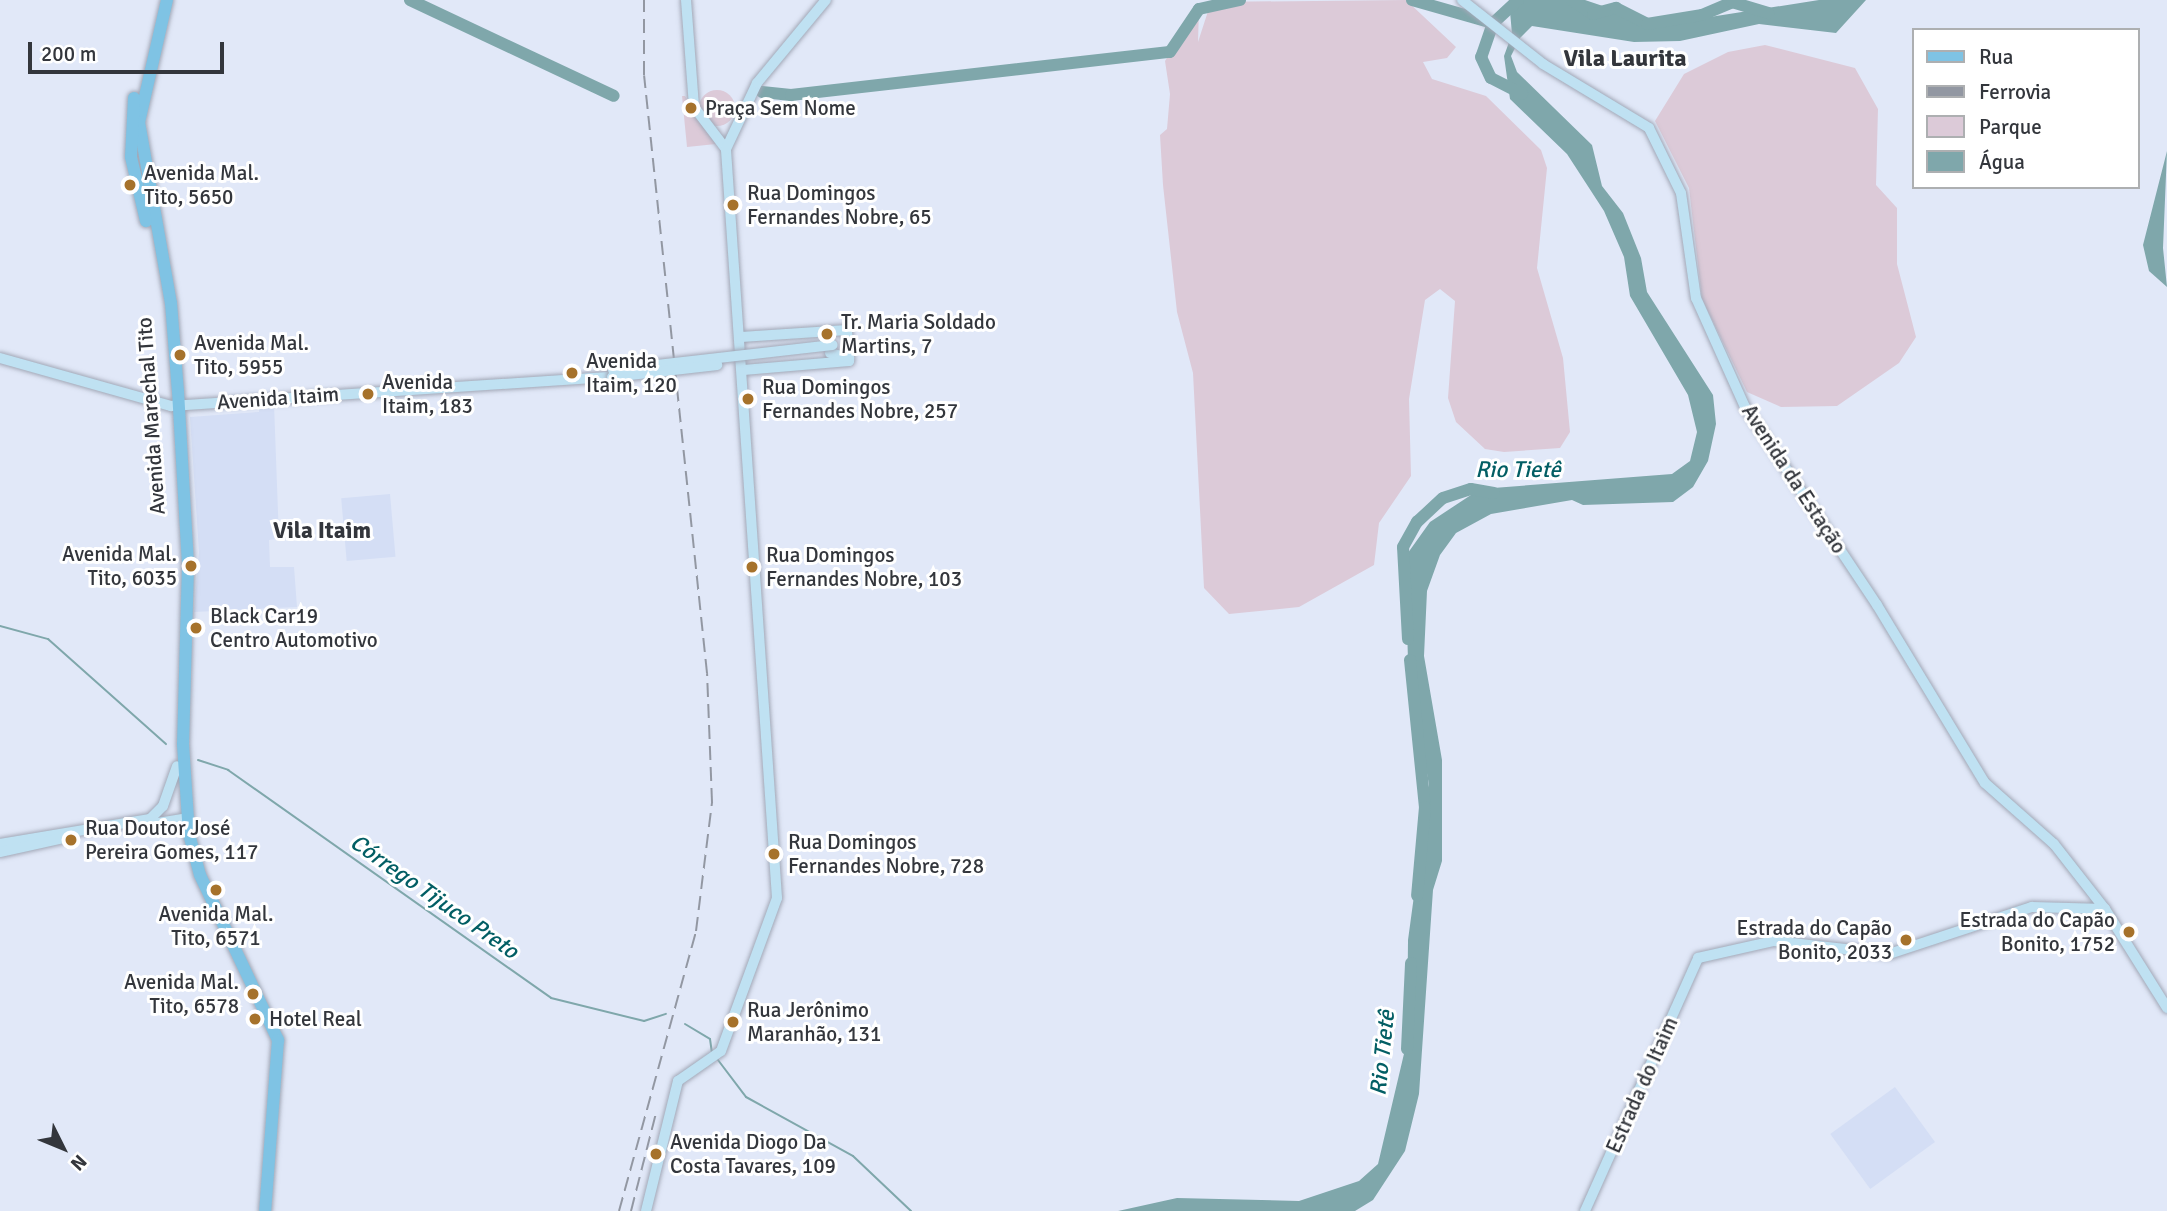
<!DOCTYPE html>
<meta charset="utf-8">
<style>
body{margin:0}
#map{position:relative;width:2167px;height:1211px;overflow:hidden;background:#e1e8f8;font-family:Signika,sans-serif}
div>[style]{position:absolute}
.built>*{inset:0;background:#d4def5;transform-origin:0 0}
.green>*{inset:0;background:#dccad8}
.round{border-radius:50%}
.water>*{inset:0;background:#7fa7ab}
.stream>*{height:2px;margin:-1px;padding:0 1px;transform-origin:1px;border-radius:1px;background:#7fa7ab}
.river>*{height:12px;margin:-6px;padding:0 6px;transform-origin:6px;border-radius:6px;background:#7fa7ab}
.roads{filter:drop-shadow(0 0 2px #a2a8b7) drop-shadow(0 0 2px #a2a8b7)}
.secondary>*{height:10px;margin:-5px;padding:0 5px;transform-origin:5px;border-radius:5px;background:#bfe1f2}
.primary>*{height:12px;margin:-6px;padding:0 6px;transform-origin:6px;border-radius:6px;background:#7fc3e4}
.rail>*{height:2px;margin-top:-1px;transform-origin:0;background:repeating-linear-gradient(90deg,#9297a2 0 14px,transparent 0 21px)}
.bridges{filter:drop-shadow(0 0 2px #a2a8b7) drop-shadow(0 0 2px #a2a8b7)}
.secondary-bridge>*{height:10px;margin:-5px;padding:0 5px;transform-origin:5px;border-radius:5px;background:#bfe1f2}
.dots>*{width:19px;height:19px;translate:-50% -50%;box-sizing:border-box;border:4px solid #fff;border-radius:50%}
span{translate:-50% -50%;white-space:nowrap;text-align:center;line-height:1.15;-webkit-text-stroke:6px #fff;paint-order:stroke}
.poi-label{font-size:21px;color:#33363c}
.left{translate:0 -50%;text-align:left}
.right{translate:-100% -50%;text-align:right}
.street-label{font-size:21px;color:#33363c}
.water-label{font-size:23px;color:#025e64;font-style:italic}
.neighbourhood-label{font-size:23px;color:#33363c;font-weight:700}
.quarter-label{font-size:24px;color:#33363c;font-weight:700}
.legend{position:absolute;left:1912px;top:28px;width:228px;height:161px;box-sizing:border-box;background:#fff;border:2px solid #adafb1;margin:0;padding:9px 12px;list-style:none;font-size:21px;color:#33363c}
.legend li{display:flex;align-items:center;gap:14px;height:35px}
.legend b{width:35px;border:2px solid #adafb1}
.north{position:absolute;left:28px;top:1113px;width:70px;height:70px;-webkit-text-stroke:5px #fff;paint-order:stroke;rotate:133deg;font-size:19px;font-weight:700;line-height:28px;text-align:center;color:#33363c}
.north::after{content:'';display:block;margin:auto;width:24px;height:32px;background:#33363c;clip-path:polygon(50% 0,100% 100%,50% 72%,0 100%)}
.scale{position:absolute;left:28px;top:42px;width:196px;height:32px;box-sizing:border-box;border:4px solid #33363c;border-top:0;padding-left:9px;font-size:21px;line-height:24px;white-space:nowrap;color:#33363c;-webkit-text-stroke:5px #fff;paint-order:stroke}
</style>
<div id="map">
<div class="built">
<i style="clip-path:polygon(274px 404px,279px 539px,269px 540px,270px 567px,294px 567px,297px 607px,194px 612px,199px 552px,190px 417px,259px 412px,259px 406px)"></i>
<i style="left:390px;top:494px;width:63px;height:49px;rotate:85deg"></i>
<i style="left:1895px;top:1087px;width:68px;height:80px;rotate:54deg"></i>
</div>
<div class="green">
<i style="clip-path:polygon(1406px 0,1456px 47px,1447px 58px,1423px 62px,1432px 79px,1486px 96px,1541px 150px,1547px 168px,1537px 268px,1563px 358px,1570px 432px,1560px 448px,1504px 452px,1485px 449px,1456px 422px,1448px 398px,1455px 301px,1440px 289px,1425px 300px,1409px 399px,1411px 476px,1379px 523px,1374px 565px,1299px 607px,1229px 614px,1204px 588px,1193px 373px,1177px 312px,1163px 185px,1160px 135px,1167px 129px,1170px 94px,1165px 61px,1199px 9px,1198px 42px,1211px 2px)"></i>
<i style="clip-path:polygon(1765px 45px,1855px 68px,1878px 109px,1876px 185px,1897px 208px,1897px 264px,1916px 337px,1899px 363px,1837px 406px,1781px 407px,1747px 392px,1702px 299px,1689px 188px,1655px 121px,1684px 74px,1728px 52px)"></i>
<i class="round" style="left:699px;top:90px;width:36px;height:36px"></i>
<i style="clip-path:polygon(682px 96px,685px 96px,716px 144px,687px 147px)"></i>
</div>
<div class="water">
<i style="clip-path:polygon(1509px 0,1585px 0,1659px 25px,1819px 0,1866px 0,1836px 33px,1759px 24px,1680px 41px,1634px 42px,1532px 26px,1520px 38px,1511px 56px,1517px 72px,1592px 145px,1602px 186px,1623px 213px,1641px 258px,1647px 292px,1713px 395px,1716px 424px,1708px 461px,1693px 487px,1673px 502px,1583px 505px,1572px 500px,1491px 514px,1456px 533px,1440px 555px,1427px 591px,1424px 656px,1442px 760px,1442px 861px,1433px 890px,1419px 1094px,1405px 1151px,1373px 1200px,1355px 1211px,1118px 1211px,1177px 1198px,1299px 1201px,1359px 1181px,1378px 1164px,1407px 1041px,1408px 940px,1429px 785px,1408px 661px,1405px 557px,1430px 522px,1480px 489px,1672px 474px,1690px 461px,1697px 432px,1688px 395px,1630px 296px,1624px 257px,1604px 211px,1567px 154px,1510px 99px,1504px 56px,1512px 34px)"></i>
<i style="clip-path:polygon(2167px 151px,2163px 248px,2167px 287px,2149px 271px,2143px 245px)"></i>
</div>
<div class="stream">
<i style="left:0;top:626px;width:50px;rotate:15.2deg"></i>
<i style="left:48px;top:639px;width:158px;rotate:41.7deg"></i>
<i style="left:198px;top:760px;width:32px;rotate:18deg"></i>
<i style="left:228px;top:770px;width:395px;rotate:35.2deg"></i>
<i style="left:551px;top:998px;width:96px;rotate:13.9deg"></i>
<i style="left:644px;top:1021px;width:23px;rotate:-18deg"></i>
<i style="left:685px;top:1024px;width:29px;rotate:31deg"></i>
<i style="left:710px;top:1039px;width:14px;rotate:82deg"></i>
<i style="left:718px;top:1060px;width:46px;rotate:52.9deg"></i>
<i style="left:746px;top:1097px;width:122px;rotate:28.9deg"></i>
<i style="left:853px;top:1156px;width:80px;rotate:43.5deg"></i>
</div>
<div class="river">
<i style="left:410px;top:0;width:225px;rotate:25.2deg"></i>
<i style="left:1412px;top:0;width:84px;rotate:15.9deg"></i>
<i style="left:1518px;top:0;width:34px;rotate:137deg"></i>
<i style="left:1493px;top:23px;width:36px;rotate:109deg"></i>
<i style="left:1481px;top:57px;width:23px;rotate:65deg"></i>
<i style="left:1491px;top:78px;width:35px;rotate:27deg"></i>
<i style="left:1572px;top:0;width:25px;rotate:34deg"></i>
<i style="left:1593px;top:14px;width:24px;rotate:-15deg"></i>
<i style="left:1616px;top:8px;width:35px;rotate:27deg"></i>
<i style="left:1647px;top:24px;width:56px;rotate:-9.3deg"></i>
<i style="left:1702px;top:15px;width:33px;rotate:-23deg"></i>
<i style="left:1732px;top:2px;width:38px;rotate:17deg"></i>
<i style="left:762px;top:92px;width:29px;rotate:6deg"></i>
<i style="left:791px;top:95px;width:381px;rotate:-6.5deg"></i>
<i style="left:1170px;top:52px;width:52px;rotate:-56deg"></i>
<i style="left:1199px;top:9px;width:42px;rotate:-12.4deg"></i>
<i style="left:1408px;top:639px;width:92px;rotate:-93.1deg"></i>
<i style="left:1403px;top:547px;width:29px;rotate:-61deg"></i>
<i style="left:1417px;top:522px;width:35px;rotate:-43deg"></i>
<i style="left:1443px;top:498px;width:29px;rotate:-18deg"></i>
<i style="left:1471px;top:489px;width:23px;rotate:10deg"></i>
<i style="left:1410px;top:660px;width:148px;rotate:84.2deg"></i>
<i style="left:1425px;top:807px;width:89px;rotate:95.1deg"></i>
<i style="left:1407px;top:1049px;width:86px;rotate:-87.3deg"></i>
</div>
<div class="roads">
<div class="secondary">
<i style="left:686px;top:0;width:107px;rotate:85.7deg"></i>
<i style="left:694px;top:107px;width:53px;rotate:52.7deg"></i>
<i style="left:1462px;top:0;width:103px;rotate:38.3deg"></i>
<i style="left:1543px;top:64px;width:124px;rotate:31.1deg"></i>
<i style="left:1649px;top:128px;width:72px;rotate:63.8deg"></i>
<i style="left:1681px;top:193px;width:106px;rotate:81.9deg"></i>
<i style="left:1696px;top:298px;width:120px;rotate:65.8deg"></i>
<i style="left:1745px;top:407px;width:238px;rotate:56.3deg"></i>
<i style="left:1877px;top:605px;width:208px;rotate:58.8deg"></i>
<i style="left:1985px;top:783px;width:92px;rotate:41.5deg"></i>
<i style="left:2054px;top:844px;width:83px;rotate:51.9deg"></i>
<i style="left:741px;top:337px;width:106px;rotate:-3.8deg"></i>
<i style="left:847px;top:330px;width:31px;rotate:86deg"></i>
<i style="left:849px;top:361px;width:106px;rotate:175.1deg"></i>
<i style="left:830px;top:353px;width:20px;rotate:15deg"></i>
<i style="left:0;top:358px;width:178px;rotate:15.7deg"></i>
<i style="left:171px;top:406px;width:442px;rotate:-3.8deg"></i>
<i style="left:146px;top:825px;width:43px;rotate:-9.5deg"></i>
<i style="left:0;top:844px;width:152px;rotate:-9.5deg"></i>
<i style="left:150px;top:819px;width:18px;rotate:-45deg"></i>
<i style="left:163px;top:806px;width:42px;rotate:-70.7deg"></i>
<i style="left:0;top:852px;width:66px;rotate:-12.3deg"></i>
<i style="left:646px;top:1211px;width:134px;rotate:-76.2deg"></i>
<i style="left:678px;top:1081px;width:52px;rotate:-34.9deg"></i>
<i style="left:721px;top:1051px;width:163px;rotate:-69.9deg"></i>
<i style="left:777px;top:898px;width:751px;rotate:-93.9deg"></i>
<i style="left:726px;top:149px;width:73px;rotate:-64.8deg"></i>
<i style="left:757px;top:83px;width:108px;rotate:-50.3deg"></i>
<i style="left:1585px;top:1211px;width:277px;rotate:-65.9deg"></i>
<i style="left:1698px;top:958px;width:78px;rotate:-12.6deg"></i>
<i style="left:1774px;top:941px;width:116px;rotate:6.4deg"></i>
<i style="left:1889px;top:954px;width:151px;rotate:-18.2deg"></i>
<i style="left:2032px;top:907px;width:73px;rotate:1.6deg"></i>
<i style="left:2105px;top:909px;width:117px;rotate:57.9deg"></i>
</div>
<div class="primary">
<i style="left:167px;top:0;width:125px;rotate:102.9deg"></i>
<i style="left:139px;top:122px;width:184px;rotate:80deg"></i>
<i style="left:171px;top:303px;width:88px;rotate:85.5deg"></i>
<i style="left:178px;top:391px;width:175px;rotate:86.7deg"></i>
<i style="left:188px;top:566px;width:178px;rotate:91.6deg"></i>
<i style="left:183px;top:744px;width:90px;rotate:86.2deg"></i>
<i style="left:189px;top:834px;width:42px;rotate:75deg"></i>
<i style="left:200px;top:875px;width:183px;rotate:64.7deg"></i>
<i style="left:278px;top:1040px;width:171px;rotate:94.3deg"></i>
<i style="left:134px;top:98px;width:59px;rotate:92.9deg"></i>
<i style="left:131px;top:157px;width:66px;rotate:76.8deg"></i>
</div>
</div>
<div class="rail">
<i style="left:619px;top:1211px;width:290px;rotate:-74.6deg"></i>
<i style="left:696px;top:931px;width:130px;rotate:-82.9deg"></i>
<i style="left:712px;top:802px;width:129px;rotate:-92.2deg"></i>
<i style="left:707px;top:673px;width:601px;rotate:-96.01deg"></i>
<i style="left:644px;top:75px;width:75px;rotate:-90deg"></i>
<i style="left:631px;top:1211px;width:101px;rotate:-75.7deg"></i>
</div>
<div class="bridges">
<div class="secondary-bridge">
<i style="left:613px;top:370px;width:221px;rotate:-6.5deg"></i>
<i style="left:612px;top:377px;width:106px;rotate:-6.5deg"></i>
</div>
</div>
<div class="dots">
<i style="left:691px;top:108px;background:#a6722b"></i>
<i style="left:130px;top:185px;background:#a6722b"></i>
<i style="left:733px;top:205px;background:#a6722b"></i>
<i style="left:827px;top:334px;background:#a6722b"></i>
<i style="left:180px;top:355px;background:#a6722b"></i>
<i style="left:572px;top:373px;background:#a6722b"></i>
<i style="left:368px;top:394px;background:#a6722b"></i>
<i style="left:748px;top:399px;background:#a6722b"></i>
<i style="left:191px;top:566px;background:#a6722b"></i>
<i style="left:752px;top:567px;background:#a6722b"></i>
<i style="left:196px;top:628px;background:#a6722b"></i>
<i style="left:71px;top:840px;background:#a6722b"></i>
<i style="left:774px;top:854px;background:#a6722b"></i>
<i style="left:216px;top:890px;background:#a6722b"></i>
<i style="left:2129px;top:932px;background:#a6722b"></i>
<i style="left:1906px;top:940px;background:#a6722b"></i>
<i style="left:253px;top:994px;background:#a6722b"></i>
<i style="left:255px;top:1019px;background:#a6722b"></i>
<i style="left:733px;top:1022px;background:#a6722b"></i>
<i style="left:656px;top:1154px;background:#a6722b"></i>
</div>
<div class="poi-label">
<span class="left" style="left:705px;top:108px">Praça Sem Nome</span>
<span class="left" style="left:144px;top:185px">Avenida Mal.<br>Tito, 5650</span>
<span class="left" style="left:747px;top:205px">Rua Domingos<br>Fernandes Nobre, 65</span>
<span class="left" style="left:841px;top:334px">Tr. Maria Soldado<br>Martins, 7</span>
<span class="left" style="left:194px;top:355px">Avenida Mal.<br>Tito, 5955</span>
<span class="left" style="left:586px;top:373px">Avenida<br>Itaim, 120</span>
<span class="left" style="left:382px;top:394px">Avenida<br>Itaim, 183</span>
<span class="left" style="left:762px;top:399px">Rua Domingos<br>Fernandes Nobre, 257</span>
<span class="right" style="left:177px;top:566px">Avenida Mal.<br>Tito, 6035</span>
<span class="left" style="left:766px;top:567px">Rua Domingos<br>Fernandes Nobre, 103</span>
<span class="left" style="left:210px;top:628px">Black Car19<br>Centro Automotivo</span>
<span class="left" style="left:85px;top:840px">Rua Doutor José<br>Pereira Gomes, 117</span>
<span class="left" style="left:788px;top:854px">Rua Domingos<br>Fernandes Nobre, 728</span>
<span style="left:216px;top:926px">Avenida Mal.<br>Tito, 6571</span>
<span class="right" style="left:2115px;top:932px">Estrada do Capão<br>Bonito, 1752</span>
<span class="right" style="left:1892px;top:940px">Estrada do Capão<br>Bonito, 2033</span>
<span class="right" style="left:239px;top:994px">Avenida Mal.<br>Tito, 6578</span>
<span class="left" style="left:747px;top:1022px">Rua Jerônimo<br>Maranhão, 131</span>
<span class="left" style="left:269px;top:1019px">Hotel Real</span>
<span class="left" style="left:670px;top:1154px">Avenida Diogo Da<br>Costa Tavares, 109</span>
</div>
<div class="street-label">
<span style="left:278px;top:398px;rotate:-4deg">Avenida Itaim</span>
<span style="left:151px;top:416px;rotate:-94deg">Avenida Marechal Tito</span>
<span style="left:1794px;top:479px;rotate:57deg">Avenida da Estação</span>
<span style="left:1642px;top:1085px;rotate:-66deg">Estrada do Itaim</span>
</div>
<div class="water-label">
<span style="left:1518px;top:470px">Rio Tietê</span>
<span style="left:434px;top:897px;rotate:35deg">Córrego Tijuco Preto</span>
<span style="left:1383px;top:1053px;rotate:-84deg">Rio Tietê</span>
</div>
<div class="neighbourhood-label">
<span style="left:322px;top:531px">Vila Itaim</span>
</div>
<div class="quarter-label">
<span style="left:1625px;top:59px">Vila Laurita</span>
</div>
<ul class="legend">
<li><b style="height:9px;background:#7fc3e4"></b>Rua</li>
<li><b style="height:9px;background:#9297a2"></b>Ferrovia</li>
<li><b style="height:19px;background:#dccad8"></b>Parque</li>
<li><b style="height:19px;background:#7fa7ab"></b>Água</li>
</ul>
<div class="north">N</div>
<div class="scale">200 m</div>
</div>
